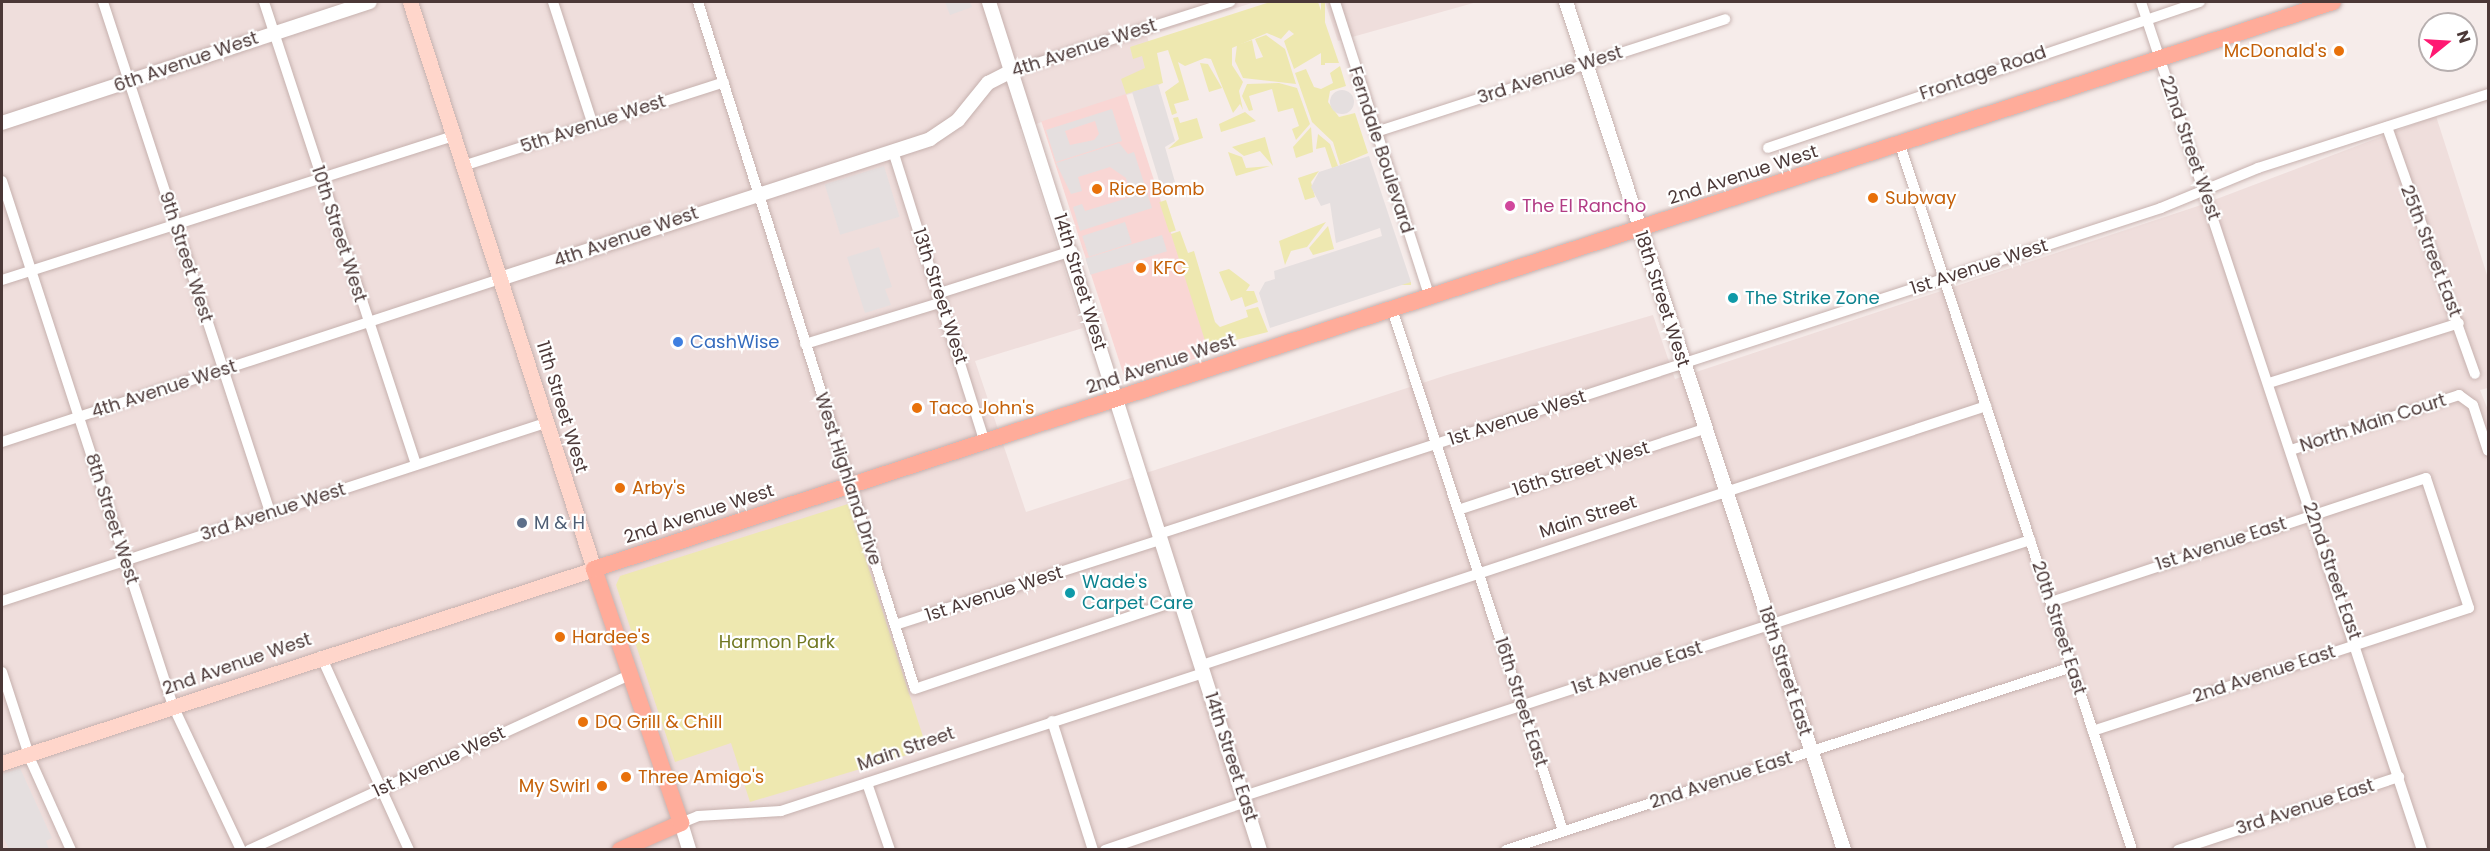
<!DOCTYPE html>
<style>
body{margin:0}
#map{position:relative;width:2490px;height:851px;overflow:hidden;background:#f6ecea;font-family:Poppins,sans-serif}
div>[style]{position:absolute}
.residential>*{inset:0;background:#efdedc}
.commercial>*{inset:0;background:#f9d6d4;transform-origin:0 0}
.green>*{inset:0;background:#eee8b0;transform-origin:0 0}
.parking>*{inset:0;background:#e5dfdf;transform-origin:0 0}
.round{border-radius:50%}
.roads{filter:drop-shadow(0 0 2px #c6b1ae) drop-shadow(0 0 2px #c6b1ae)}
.minor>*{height:10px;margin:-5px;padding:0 5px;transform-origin:5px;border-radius:5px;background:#fff}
.tertiary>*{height:14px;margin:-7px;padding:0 7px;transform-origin:7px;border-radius:7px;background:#fff}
.secondary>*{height:15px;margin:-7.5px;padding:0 7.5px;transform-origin:7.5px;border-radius:7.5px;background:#ffd6cb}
.primary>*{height:16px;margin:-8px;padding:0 8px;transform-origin:8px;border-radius:8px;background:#ffac9a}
.dots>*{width:16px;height:16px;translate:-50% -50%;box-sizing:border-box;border:3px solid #fff;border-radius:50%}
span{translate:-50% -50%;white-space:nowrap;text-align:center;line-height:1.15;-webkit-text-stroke:4.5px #fff;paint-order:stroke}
.street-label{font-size:18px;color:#4b3837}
.food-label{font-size:18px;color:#c56008}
.right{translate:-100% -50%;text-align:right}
.left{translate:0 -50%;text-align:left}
.hotel-label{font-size:18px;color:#b23c85}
.culture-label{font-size:18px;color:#0d838f}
.shop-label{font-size:18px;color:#366cbe}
.service-label{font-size:18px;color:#4e5e75}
.park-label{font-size:18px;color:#717821}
.frame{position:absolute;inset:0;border:3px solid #4b3837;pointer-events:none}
.north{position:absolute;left:2418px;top:12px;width:60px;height:60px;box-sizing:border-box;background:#fff;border:2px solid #b7afaf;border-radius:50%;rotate:72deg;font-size:16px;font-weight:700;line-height:24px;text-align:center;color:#4b3837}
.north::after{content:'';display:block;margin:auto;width:21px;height:27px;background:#ff1872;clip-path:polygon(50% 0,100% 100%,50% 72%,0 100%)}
</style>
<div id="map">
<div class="residential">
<i style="clip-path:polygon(2px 2px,1255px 2px,1147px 36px,1161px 84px,1020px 129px,1083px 328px,975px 361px,1026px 512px,1447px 375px,1653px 315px,1675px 379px,2198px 206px,2436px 116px,2488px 278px,2488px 388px,2480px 390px,2488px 410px,2488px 849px,2px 850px)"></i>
<i style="clip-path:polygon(1325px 2px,1477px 2px,1338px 41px)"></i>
</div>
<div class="commercial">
<i style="left:1126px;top:94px;width:273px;height:89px;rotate:72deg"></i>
</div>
<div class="green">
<i style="clip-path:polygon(1270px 2px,1318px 2px,1339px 63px,1325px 63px,1321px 53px,1294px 69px,1284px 41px,1294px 34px,1289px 30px,1281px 39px,1267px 33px,1232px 48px,1232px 65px,1243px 82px,1239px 91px,1243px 110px,1240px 104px,1233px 113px,1211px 59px,1205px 58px,1185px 66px,1178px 62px,1189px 100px,1174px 104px,1177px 113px,1172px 115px,1165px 92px,1179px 82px,1168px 50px,1157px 53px,1163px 83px,1126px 94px,1121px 79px,1145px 68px,1142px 56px,1133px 59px,1130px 47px)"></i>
<i style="left:1321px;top:2px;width:4px;height:63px"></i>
<i style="clip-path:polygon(1266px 35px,1285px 49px,1296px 84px,1243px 78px,1235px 61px,1237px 45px,1252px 40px,1256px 59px,1263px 57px,1255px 39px)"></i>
<i style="clip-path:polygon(1200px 63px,1208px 64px,1222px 88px,1209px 92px)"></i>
<i style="clip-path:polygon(1340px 66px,1346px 86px,1330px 91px,1328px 102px,1339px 117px,1355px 113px,1368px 153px,1340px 165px,1333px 142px,1312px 122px,1295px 73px,1306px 69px,1314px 87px,1321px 89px,1333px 83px,1330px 73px)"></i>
<i style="clip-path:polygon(1279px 83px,1297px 88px,1310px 124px,1296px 140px,1292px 129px,1299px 126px,1293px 108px,1278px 112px,1272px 89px,1249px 96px,1253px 110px,1249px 111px,1242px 96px,1247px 84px)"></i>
<i style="clip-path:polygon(1245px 112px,1256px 121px,1221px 132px,1219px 124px)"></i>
<i style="clip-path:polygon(1178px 117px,1180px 123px,1197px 118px,1203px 138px,1168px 149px,1179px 139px,1173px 118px)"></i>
<i style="clip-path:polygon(1311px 127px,1313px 152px,1296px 158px,1293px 147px)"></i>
<i style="clip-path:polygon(1318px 134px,1330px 144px,1338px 166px,1332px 168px,1325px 147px,1316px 149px)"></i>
<i style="clip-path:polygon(1265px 137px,1273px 166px,1260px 151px,1244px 156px,1232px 147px)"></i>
<i style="clip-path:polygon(1228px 152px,1242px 157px,1246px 168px,1270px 166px,1236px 176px)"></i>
<i style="clip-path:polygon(1319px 171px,1311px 182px,1315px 197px,1305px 200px,1298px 178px)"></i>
<i style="left:1166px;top:200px;width:32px;height:7px;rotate:72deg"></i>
<i style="clip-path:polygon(1326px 222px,1307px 247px,1291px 251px,1285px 265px,1279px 241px)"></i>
<i style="clip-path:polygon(1328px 226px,1334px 249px,1313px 255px,1309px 248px)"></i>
<i style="clip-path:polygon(1180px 231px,1188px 253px,1194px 251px,1215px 322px,1220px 327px,1248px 317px,1246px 310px,1258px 307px,1268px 332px,1207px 347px,1171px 234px)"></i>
<i style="clip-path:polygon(1229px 269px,1250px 285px,1246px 291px,1254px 291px,1258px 302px,1245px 307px,1242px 297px,1231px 301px,1219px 272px)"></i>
<i style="left:1411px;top:282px;width:3px;height:133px;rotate:90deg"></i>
<i style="clip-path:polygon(848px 504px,927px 749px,750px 802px,731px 743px,675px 762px,616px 585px,620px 576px)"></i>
</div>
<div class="parking">
<i style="clip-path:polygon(945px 2px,970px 2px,972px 7px,950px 15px)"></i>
<i style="clip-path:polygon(1158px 84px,1175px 141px,1165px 147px,1175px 182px,1161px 187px,1132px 92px)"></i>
<i class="round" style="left:1330px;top:90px;width:24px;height:24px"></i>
<i style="clip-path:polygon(evenodd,1112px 109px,1122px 141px,1056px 162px,1046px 130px,1112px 109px,1095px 121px,1099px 134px,1094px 140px,1070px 145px,1065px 131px,1095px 121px)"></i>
<i style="clip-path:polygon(1119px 143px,1128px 154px,1134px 152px,1152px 208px,1080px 231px,1073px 207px,1082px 204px,1085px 211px,1131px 197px,1126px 178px,1110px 167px,1078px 177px,1082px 191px,1071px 194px,1056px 163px)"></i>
<i style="clip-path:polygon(1369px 156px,1411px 282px,1270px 328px,1259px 293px,1265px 282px,1275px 279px,1274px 271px,1382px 236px,1380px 228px,1336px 243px,1330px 203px,1321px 206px,1311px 187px,1319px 172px)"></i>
<i style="left:884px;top:166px;width:53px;height:62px;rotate:73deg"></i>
<i style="left:1125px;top:222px;width:22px;height:45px;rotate:72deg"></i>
<i style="left:1162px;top:235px;width:17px;height:80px;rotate:73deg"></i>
<i style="clip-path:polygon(879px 247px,892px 287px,885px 289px,891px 305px,865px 313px,847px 257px)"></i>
<i style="clip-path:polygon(20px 768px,52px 838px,46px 841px,49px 849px,9px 849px,2px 835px,2px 774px)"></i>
</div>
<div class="roads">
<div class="minor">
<i style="left:103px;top:2px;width:537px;rotate:71.87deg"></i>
<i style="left:264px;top:2px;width:487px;rotate:71.8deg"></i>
<i style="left:553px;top:2px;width:129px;rotate:72deg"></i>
<i style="left:698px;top:2px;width:720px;rotate:72.47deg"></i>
<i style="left:915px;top:689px;width:280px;rotate:-18.6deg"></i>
<i style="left:1335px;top:2px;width:311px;rotate:72.2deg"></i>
<i style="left:2141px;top:2px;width:893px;rotate:71.67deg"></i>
<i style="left:1012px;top:71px;width:229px;rotate:-17.6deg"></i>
<i style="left:2387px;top:127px;width:262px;rotate:70.4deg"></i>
<i style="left:1376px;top:132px;width:367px;rotate:-17.9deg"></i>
<i style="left:1900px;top:145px;width:742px;rotate:71.78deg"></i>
<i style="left:1768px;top:148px;width:456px;rotate:-18.7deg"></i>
<i style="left:893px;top:151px;width:305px;rotate:72.5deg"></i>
<i style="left:463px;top:166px;width:274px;rotate:-17.8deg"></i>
<i style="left:2px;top:181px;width:552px;rotate:71.96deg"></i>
<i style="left:173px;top:706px;width:159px;rotate:64.7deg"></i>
<i style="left:2px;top:280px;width:473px;rotate:-17.7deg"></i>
<i style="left:940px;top:293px;width:139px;rotate:-17.7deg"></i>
<i style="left:1392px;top:309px;width:549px;rotate:71.86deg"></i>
<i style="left:805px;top:344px;width:143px;rotate:-17deg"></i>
<i style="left:2269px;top:383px;width:199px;rotate:-17.5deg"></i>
<i style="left:2px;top:442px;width:524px;rotate:-18.12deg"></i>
<i style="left:2291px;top:450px;width:177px;rotate:-18.1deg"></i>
<i style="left:2459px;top:395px;width:17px;rotate:36deg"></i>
<i style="left:2473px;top:405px;width:48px;rotate:71.9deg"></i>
<i style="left:1458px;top:510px;width:259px;rotate:-18.2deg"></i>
<i style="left:1159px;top:534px;width:1054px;rotate:-18.02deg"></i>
<i style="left:2161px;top:208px;width:105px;rotate:-22.4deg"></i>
<i style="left:2258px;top:168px;width:242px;rotate:-17.8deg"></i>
<i style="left:2px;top:601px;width:571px;rotate:-18.15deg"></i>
<i style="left:2051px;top:602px;width:395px;rotate:-18.3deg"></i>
<i style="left:2426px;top:478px;width:137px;rotate:71.7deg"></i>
<i style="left:2469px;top:608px;width:396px;rotate:161.9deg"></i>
<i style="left:895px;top:625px;width:278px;rotate:-17.8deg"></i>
<i style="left:321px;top:656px;width:213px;rotate:65.6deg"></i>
<i style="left:1202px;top:665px;width:826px;rotate:-18.28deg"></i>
<i style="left:2px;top:672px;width:94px;rotate:72deg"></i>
<i style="left:31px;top:761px;width:98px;rotate:65.8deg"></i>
<i style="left:1052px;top:721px;width:135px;rotate:72.4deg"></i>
<i style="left:867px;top:783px;width:71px;rotate:71.1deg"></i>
<i style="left:1244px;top:796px;width:827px;rotate:-18.04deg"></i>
<i style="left:681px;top:823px;width:18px;rotate:-22deg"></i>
<i style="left:698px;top:816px;width:83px;rotate:-3.4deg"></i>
<i style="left:781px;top:811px;width:445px;rotate:-18.1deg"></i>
<i style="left:249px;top:850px;width:419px;rotate:-24.7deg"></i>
<i style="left:1105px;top:850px;width:149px;rotate:-18.8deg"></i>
<i style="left:1506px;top:850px;width:595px;rotate:-17.92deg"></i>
<i style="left:2178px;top:850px;width:233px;rotate:-18.3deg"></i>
</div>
<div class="tertiary">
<i style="left:989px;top:2px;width:890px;rotate:72.28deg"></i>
<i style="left:1566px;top:2px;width:892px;rotate:71.85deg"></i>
<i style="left:2px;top:123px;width:387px;rotate:-18.2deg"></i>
<i style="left:500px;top:279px;width:452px;rotate:-18deg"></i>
<i style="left:930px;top:139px;width:34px;rotate:-34deg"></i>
<i style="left:958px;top:120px;width:48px;rotate:-51deg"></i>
<i style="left:988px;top:83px;width:27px;rotate:-27deg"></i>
<i style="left:681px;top:823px;width:28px;rotate:73deg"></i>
</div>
<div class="secondary">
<i style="left:2px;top:763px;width:623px;rotate:-18.14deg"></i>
<i style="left:594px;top:569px;width:596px;rotate:-107.98deg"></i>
</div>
<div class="primary">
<i style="left:620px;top:850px;width:67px;rotate:-23.9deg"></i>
<i style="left:681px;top:823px;width:268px;rotate:-108.9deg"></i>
<i style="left:594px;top:569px;width:1829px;rotate:-18.06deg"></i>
</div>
</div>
<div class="dots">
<i style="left:2339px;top:51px;background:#e8710a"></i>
<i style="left:1097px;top:189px;background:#e8710a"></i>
<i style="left:1873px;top:198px;background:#e8710a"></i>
<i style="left:1510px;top:206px;background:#d1479c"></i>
<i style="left:1141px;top:268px;background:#e8710a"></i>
<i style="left:1733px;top:298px;background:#0f9aa8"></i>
<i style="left:678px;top:342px;background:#3f7fe0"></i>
<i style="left:917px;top:408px;background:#e8710a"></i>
<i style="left:620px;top:488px;background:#e8710a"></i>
<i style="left:522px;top:523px;background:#5c6f8a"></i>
<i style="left:1070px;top:593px;background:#0f9aa8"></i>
<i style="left:560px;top:637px;background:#e8710a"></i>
<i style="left:583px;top:722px;background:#e8710a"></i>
<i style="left:626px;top:777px;background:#e8710a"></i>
<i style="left:602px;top:786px;background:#e8710a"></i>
</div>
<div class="street-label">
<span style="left:1084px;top:48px;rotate:-18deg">4th Avenue West</span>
<span style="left:186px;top:62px;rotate:-19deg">6th Avenue West</span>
<span style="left:1983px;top:73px;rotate:-19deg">Frontage Road</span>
<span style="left:1550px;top:75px;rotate:-18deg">3rd Avenue West</span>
<span style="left:593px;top:124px;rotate:-18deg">5th Avenue West</span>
<span style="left:2190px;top:148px;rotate:71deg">22nd Street West</span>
<span style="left:1381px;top:150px;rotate:72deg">Ferndale Boulevard</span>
<span style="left:1743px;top:175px;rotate:-18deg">2nd Avenue West</span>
<span style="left:339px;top:234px;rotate:72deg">10th Street West</span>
<span style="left:626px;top:237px;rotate:-19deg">4th Avenue West</span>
<span style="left:2431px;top:251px;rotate:69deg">25th Street East</span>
<span style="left:186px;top:257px;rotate:72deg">9th Street West</span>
<span style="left:1979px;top:267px;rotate:-18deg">1st Avenue West</span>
<span style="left:1080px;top:282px;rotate:73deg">14th Street West</span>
<span style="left:940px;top:296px;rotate:72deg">13th Street West</span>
<span style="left:1662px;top:299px;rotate:72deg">18th Street West</span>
<span style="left:1161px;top:364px;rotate:-18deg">2nd Avenue West</span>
<span style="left:164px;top:389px;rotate:-18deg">4th Avenue West</span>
<span style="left:562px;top:407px;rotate:73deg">11th Street West</span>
<span style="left:1517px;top:418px;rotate:-18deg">1st Avenue West</span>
<span style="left:2373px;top:423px;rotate:-18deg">North Main Court</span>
<span style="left:1581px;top:469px;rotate:-18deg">16th Street West</span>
<span style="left:848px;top:479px;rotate:72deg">West Highland Drive</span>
<span style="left:273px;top:512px;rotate:-18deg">3rd Avenue West</span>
<span style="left:699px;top:514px;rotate:-18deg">2nd Avenue West</span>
<span style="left:1588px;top:517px;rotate:-18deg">Main Street</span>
<span style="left:112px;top:519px;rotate:72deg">8th Street West</span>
<span style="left:2221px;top:544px;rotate:-18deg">1st Avenue East</span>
<span style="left:2332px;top:571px;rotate:71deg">22nd Street East</span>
<span style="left:994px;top:594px;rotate:-18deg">1st Avenue West</span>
<span style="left:2059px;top:628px;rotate:72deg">20th Street East</span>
<span style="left:237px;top:664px;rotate:-19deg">2nd Avenue West</span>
<span style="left:1637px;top:668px;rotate:-18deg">1st Avenue East</span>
<span style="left:1785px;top:671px;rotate:72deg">18th Street East</span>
<span style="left:2264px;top:674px;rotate:-18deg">2nd Avenue East</span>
<span style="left:1521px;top:702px;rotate:72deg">16th Street East</span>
<span style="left:906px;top:749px;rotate:-19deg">Main Street</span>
<span style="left:1231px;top:757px;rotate:72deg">14th Street East</span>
<span style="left:439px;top:762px;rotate:-25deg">1st Avenue West</span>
<span style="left:1721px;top:780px;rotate:-18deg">2nd Avenue East</span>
<span style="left:2305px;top:807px;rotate:-18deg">3rd Avenue East</span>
</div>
<div class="food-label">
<span class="right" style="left:2327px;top:51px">McDonald's</span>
<span class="left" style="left:1109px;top:189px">Rice Bomb</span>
<span class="left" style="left:1885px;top:198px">Subway</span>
<span class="left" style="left:1153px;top:268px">KFC</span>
<span class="left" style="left:929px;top:408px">Taco John's</span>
<span class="left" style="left:632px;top:488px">Arby's</span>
<span class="left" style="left:572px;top:637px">Hardee's</span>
<span class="left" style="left:595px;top:722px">DQ Grill &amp; Chill</span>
<span class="left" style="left:638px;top:777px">Three Amigo's</span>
<span class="right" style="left:590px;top:786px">My Swirl</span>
</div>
<div class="hotel-label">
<span class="left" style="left:1522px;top:206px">The El Rancho</span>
</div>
<div class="culture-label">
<span class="left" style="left:1745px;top:298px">The Strike Zone</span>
<span class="left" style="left:1082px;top:593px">Wade's<br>Carpet Care</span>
</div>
<div class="shop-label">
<span class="left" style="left:690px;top:342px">CashWise</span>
</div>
<div class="service-label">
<span class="left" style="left:534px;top:523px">M &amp; H</span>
</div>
<div class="park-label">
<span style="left:777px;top:642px">Harmon Park</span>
</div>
<div class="frame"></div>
<div class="north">N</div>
</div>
